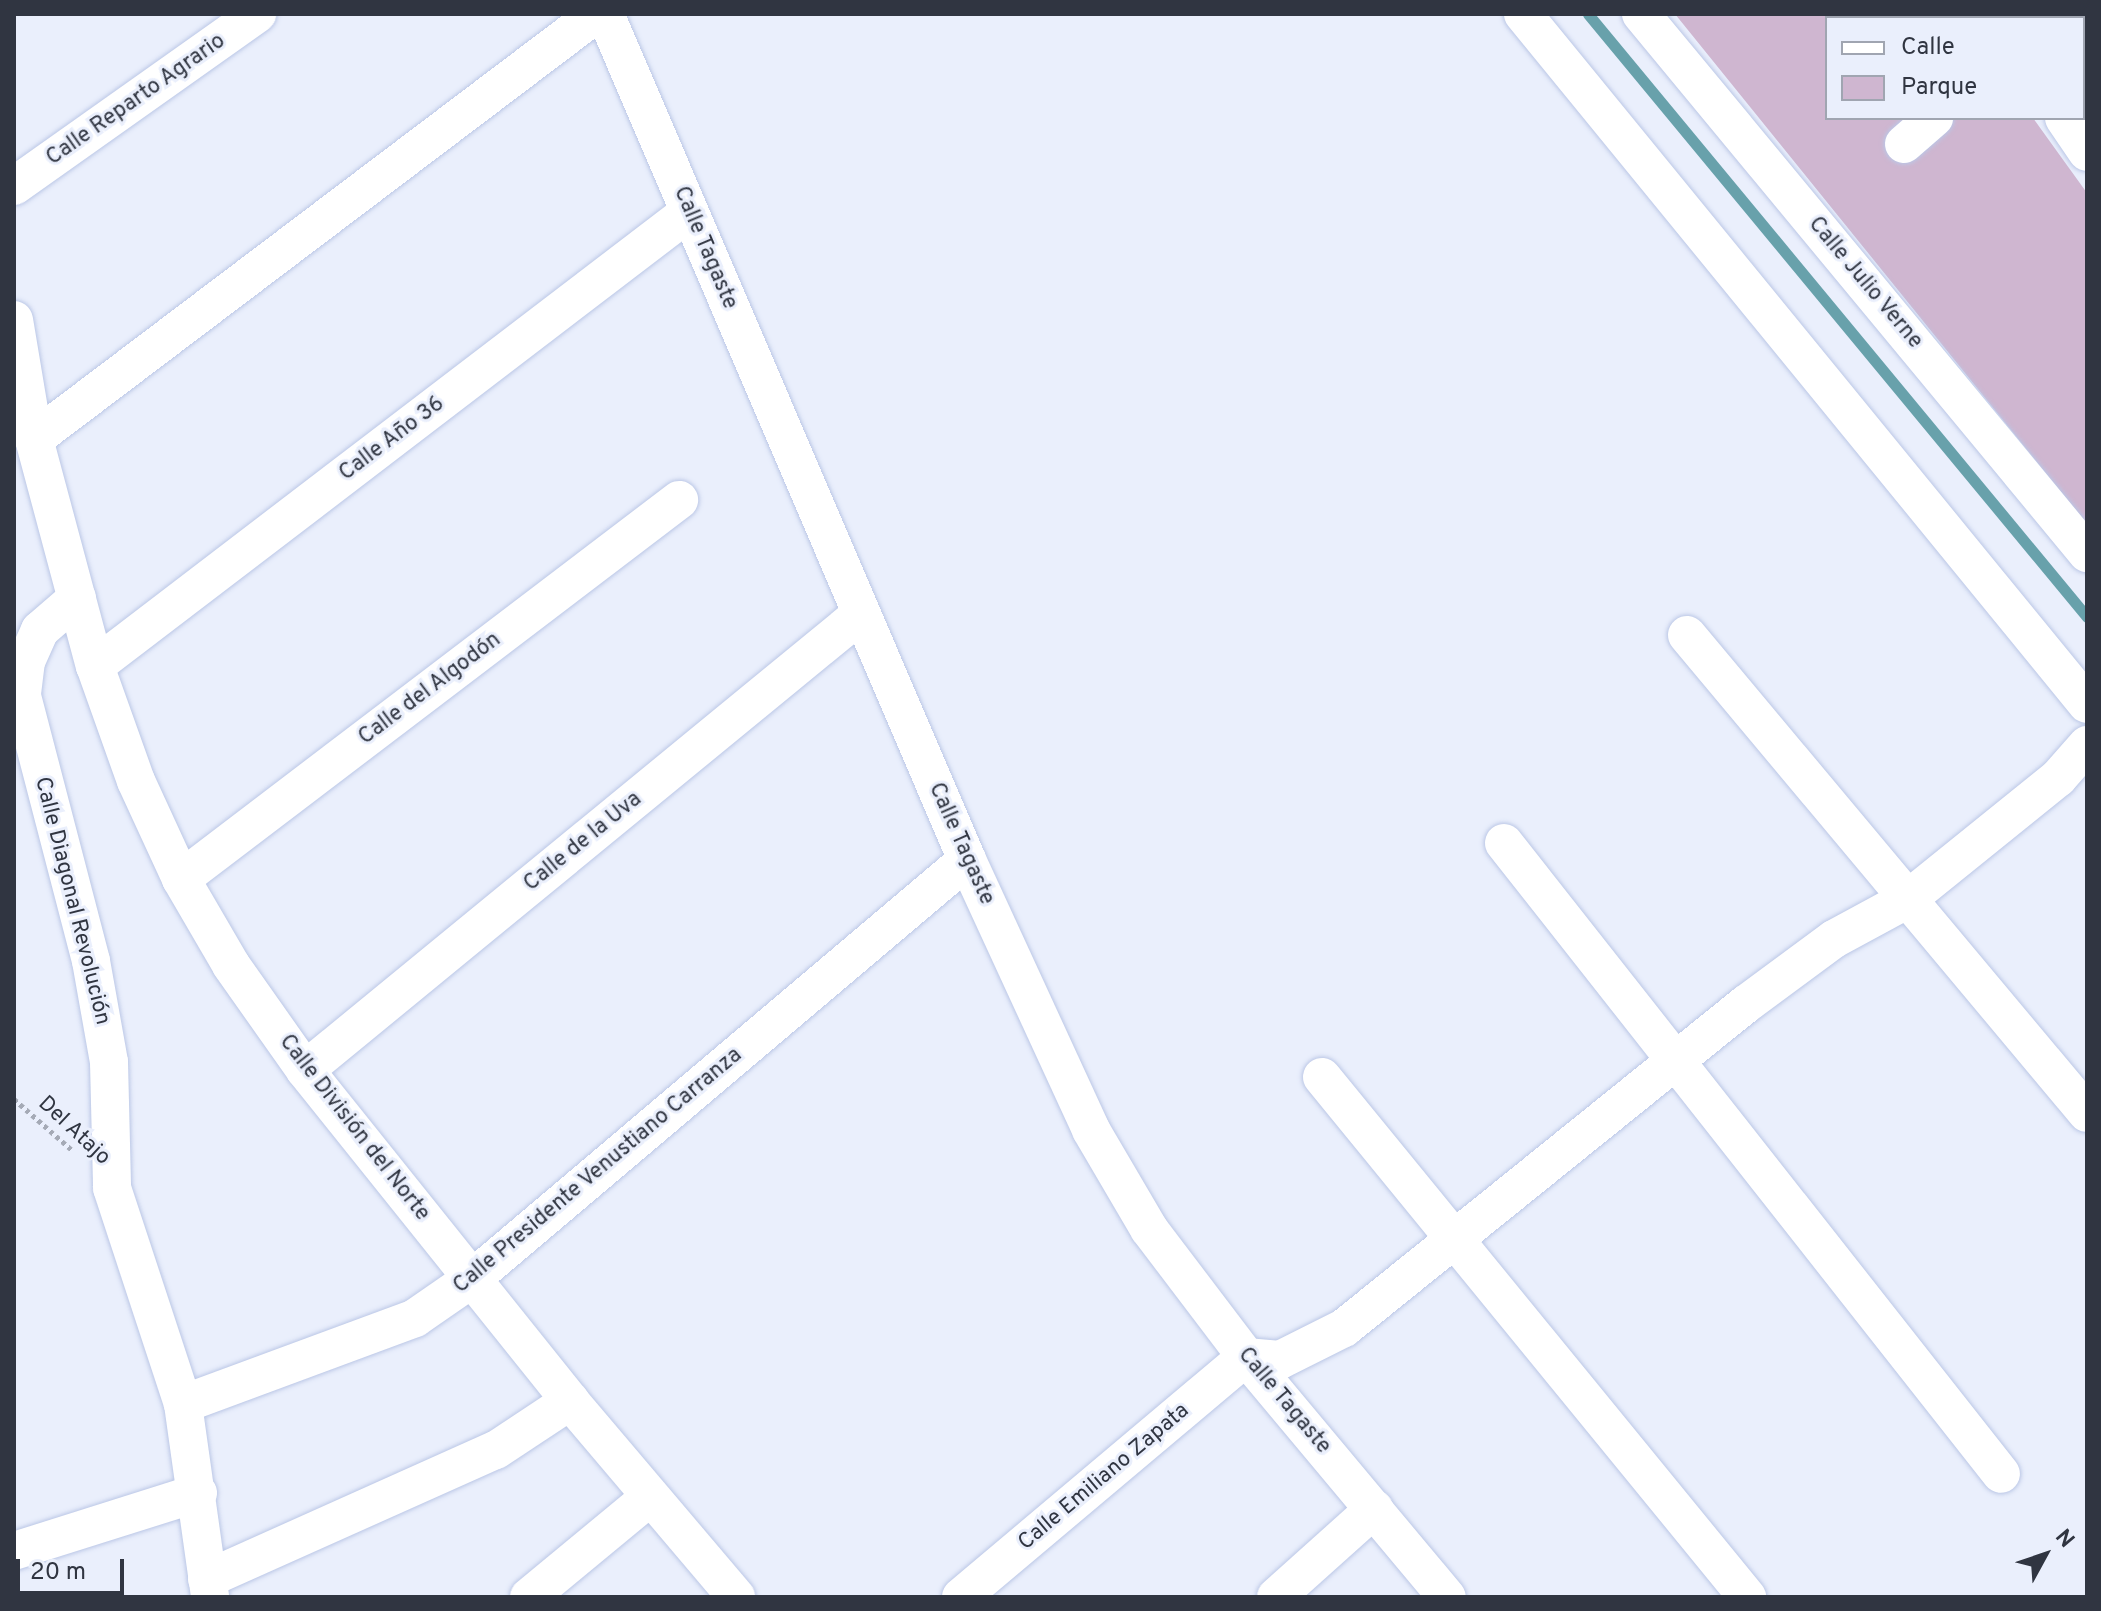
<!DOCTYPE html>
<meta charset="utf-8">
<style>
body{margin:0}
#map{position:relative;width:2101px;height:1611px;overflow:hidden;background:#eaeffc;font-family:Overpass,sans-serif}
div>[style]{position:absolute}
.green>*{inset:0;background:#cfb6d0}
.stream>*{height:11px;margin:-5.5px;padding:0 5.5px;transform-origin:5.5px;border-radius:5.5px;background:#68a1ab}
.path>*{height:5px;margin-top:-2.5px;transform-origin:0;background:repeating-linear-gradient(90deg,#a5aab6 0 4px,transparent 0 8px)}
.roads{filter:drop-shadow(0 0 2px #bbc7e6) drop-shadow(0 0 2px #bbc7e6)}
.street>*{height:38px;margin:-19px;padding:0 19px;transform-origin:19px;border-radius:19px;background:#fff}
span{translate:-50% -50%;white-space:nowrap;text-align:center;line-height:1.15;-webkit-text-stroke:6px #eaeffc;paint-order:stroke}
.street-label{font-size:22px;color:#303541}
.frame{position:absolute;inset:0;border:16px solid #303541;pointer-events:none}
.legend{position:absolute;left:1825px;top:16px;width:260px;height:104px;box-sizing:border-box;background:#eaeffc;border:2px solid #a0a5b1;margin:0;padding:10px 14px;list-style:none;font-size:24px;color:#303541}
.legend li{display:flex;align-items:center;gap:16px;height:40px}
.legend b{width:40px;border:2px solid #a0a5b1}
.north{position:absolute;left:2005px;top:1515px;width:80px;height:80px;-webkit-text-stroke:6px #eaeffc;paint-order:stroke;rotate:50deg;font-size:22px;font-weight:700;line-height:32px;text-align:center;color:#303541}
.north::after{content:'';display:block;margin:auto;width:28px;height:36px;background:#303541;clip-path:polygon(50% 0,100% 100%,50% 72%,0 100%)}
.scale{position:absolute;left:16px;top:1559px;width:108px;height:36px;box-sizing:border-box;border:4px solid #303541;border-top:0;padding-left:10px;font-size:24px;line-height:28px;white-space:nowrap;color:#303541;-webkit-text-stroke:6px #eaeffc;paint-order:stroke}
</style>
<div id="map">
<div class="green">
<i style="clip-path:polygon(1675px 14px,1960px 14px,1963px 18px,1827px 18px,1827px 118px,2033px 118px,2087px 193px,2087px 524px)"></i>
<i style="clip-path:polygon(2020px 14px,2087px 14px,2087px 82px,2083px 86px,2083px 18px)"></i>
</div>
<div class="stream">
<i style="left:1588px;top:14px;width:783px;rotate:50.39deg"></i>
</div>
<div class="path">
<i style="left:14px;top:1099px;width:79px;rotate:41.4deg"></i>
</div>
<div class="roads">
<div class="street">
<i style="left:605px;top:14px;width:920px;rotate:66.83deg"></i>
<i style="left:967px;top:860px;width:297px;rotate:65.3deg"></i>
<i style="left:1091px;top:1130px;width:115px;rotate:59.6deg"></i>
<i style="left:1149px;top:1229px;width:161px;rotate:52.8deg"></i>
<i style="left:1246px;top:1357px;width:313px;rotate:50.1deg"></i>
<i style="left:1523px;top:14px;width:891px;rotate:50.74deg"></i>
<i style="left:1641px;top:14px;width:700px;rotate:50.39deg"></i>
<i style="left:1992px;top:14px;width:4px;rotate:63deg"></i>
<i style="left:2064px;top:118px;width:41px;rotate:55.9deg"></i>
<i style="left:1904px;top:144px;width:40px;rotate:-41deg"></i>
<i style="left:14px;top:186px;width:298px;rotate:-35.3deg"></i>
<i style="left:14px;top:320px;width:121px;rotate:80.5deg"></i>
<i style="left:34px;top:439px;width:235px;rotate:75deg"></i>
<i style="left:95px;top:666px;width:122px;rotate:70.4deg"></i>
<i style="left:136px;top:781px;width:108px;rotate:65.3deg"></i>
<i style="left:181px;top:879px;width:99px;rotate:59.8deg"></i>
<i style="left:231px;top:965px;width:128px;rotate:54.8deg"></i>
<i style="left:305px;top:1070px;width:424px;rotate:51.3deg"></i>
<i style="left:570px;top:1401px;width:257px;rotate:49.7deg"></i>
<i style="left:34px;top:439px;width:705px;rotate:-37.1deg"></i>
<i style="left:77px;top:598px;width:49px;rotate:139.1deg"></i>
<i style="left:40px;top:630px;width:34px;rotate:114deg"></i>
<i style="left:26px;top:661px;width:35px;rotate:97deg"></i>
<i style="left:22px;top:696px;width:274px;rotate:75.4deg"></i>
<i style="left:91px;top:961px;width:103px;rotate:79.9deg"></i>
<i style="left:109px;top:1062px;width:126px;rotate:88.6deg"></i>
<i style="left:112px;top:1188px;width:227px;rotate:71.8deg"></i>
<i style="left:183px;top:1404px;width:195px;rotate:82deg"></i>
<i style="left:1687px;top:635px;width:623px;rotate:50.08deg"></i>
<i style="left:95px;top:666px;width:748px;rotate:-37.39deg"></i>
<i style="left:1504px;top:843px;width:803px;rotate:51.77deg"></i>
<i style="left:181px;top:879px;width:626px;rotate:-37.27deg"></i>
<i style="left:305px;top:1070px;width:719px;rotate:-39.36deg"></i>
<i style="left:1322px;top:1077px;width:672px;rotate:50.74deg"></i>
<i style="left:183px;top:1404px;width:247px;rotate:-20.3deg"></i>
<i style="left:415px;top:1318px;width:70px;rotate:-34.6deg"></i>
<i style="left:473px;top:1278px;width:647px;rotate:-40.24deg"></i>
<i style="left:14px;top:1551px;width:193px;rotate:-17.5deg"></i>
<i style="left:207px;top:1579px;width:316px;rotate:-24.1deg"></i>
<i style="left:496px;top:1450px;width:89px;rotate:-33.5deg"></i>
<i style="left:529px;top:1597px;width:157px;rotate:-39.6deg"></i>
<i style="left:961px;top:1597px;width:373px;rotate:-40.1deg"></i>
<i style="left:1246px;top:1357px;width:34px;rotate:5deg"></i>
<i style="left:1280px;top:1360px;width:72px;rotate:-26.6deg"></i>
<i style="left:1344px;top:1328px;width:516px;rotate:-38.87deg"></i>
<i style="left:1746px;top:1004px;width:109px;rotate:-36.5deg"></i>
<i style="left:1834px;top:939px;width:84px;rotate:-28.4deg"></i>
<i style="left:1908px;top:899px;width:193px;rotate:-38.9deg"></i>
<i style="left:2058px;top:778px;width:44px;rotate:-48.7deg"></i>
<i style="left:1276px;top:1597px;width:132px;rotate:-41.9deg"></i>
</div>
</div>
<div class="street-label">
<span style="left:136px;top:100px;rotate:-35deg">Calle Reparto Agrario</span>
<span style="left:705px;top:248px;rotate:67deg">Calle Tagaste</span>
<span style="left:1865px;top:283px;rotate:50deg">Calle Julio Verne</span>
<span style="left:392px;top:439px;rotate:-37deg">Calle Año 36</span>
<span style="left:430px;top:689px;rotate:-37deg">Calle del Algodón</span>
<span style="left:583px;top:842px;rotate:-39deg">Calle de la Uva</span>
<span style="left:961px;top:844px;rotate:66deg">Calle Tagaste</span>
<span style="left:72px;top:901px;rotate:76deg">Calle Diagonal Revolución</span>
<span style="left:354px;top:1128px;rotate:52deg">Calle División del Norte</span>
<span style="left:74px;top:1131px;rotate:43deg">Del Atajo</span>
<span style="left:598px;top:1171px;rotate:-40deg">Calle Presidente Venustiano Carranza</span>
<span style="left:1284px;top:1401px;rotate:50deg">Calle Tagaste</span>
<span style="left:1104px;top:1477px;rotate:-40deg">Calle Emiliano Zapata</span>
</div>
<div class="frame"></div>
<ul class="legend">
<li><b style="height:10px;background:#fff"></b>Calle</li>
<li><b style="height:22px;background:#cfb6d0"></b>Parque</li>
</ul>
<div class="north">N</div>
<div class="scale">20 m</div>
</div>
